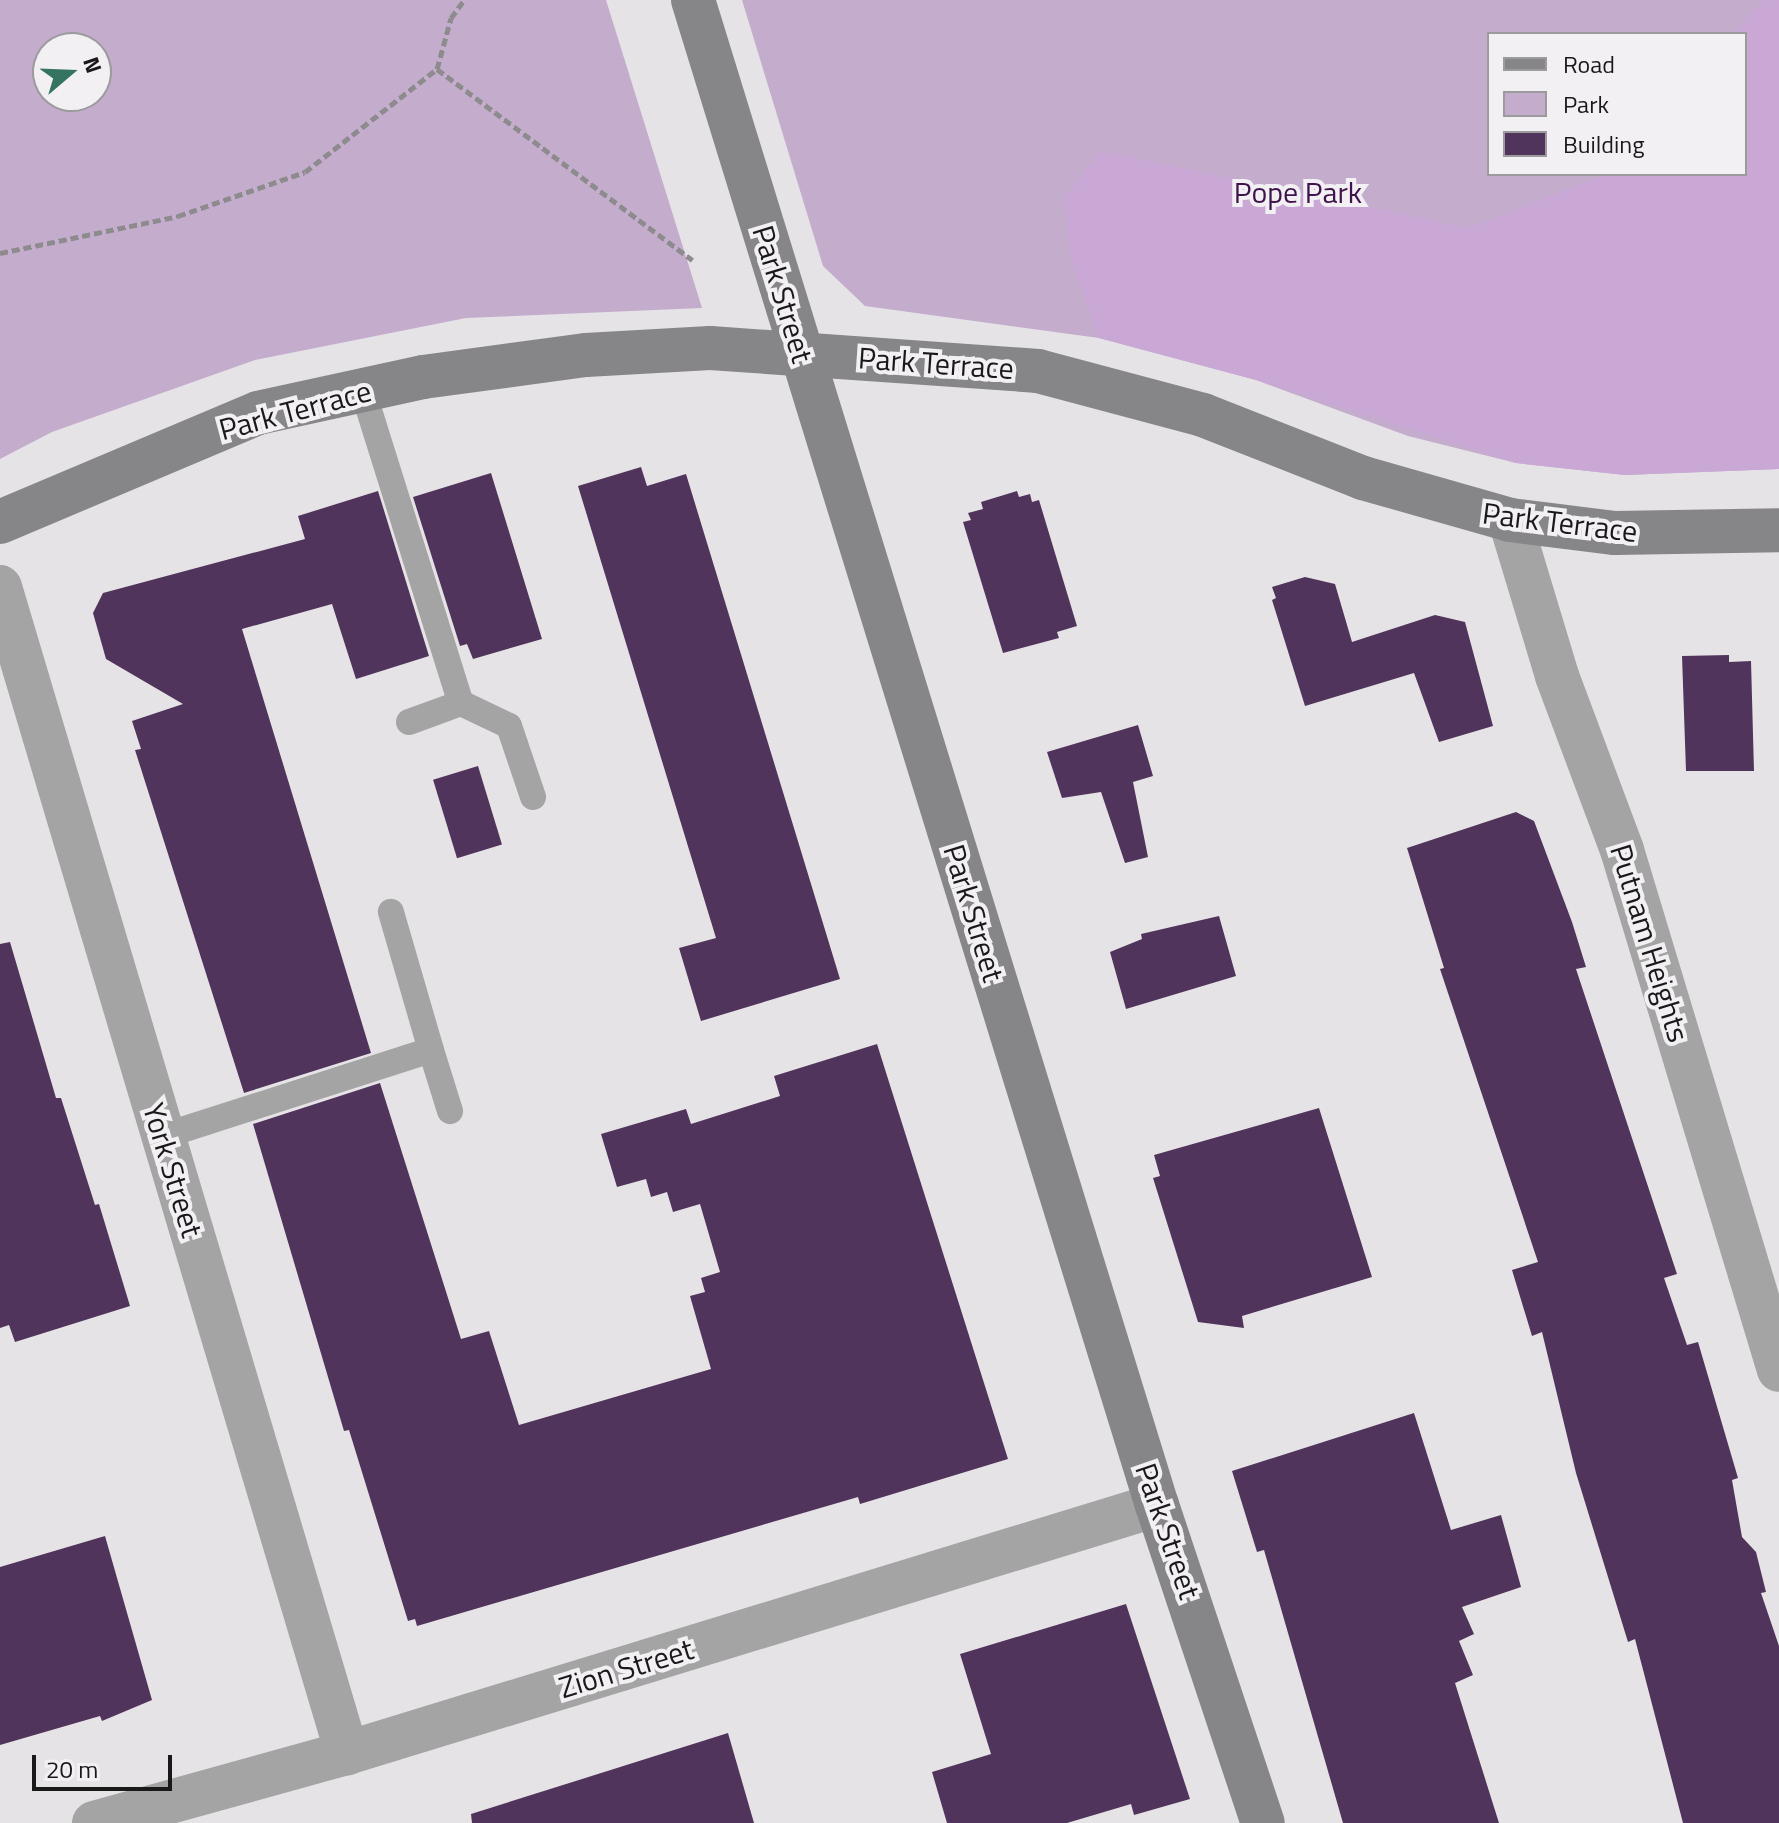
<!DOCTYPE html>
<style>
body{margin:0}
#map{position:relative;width:1779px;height:1823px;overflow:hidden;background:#e6e3e7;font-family:"Titillium Web",sans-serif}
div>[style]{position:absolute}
.green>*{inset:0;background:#c4accd}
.forest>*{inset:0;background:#c9a8d6}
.building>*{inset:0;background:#51345b;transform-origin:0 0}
.path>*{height:5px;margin-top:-2.5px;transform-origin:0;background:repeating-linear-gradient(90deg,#8d8b8d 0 8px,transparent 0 12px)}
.service>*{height:26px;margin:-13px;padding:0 13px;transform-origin:13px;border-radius:13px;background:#a5a4a5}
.minor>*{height:44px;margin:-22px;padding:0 22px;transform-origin:22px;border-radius:22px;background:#a5a4a5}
.tertiary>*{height:44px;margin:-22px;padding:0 22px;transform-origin:22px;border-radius:22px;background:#a5a4a5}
.secondary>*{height:44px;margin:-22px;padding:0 22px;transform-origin:22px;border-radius:22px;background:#868587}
span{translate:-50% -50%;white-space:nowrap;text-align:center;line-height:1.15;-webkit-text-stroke:8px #f3f0f4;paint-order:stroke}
.park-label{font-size:30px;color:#3f144c}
.street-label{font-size:30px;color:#1a191a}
.legend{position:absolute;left:1487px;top:32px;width:260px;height:144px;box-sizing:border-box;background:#f3f0f4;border:2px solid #9c9a9d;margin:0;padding:10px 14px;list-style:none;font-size:24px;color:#1a191a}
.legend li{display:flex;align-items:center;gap:16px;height:40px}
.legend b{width:40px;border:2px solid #9c9a9d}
.north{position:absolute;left:32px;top:32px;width:80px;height:80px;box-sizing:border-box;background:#f3f0f4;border:2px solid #9c9a9d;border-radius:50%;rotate:71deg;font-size:22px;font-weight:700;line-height:32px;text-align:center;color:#1a191a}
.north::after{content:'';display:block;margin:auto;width:28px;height:36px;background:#357461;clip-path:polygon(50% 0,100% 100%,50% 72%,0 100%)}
.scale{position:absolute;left:32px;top:1755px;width:140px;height:36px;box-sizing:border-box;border:4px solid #1a191a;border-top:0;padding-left:10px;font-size:24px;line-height:28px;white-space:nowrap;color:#1a191a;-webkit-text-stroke:6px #f3f0f4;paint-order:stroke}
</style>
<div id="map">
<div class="green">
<i style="clip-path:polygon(evenodd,0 0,606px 0,702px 308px,466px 318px,255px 360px,52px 432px,0 459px,0 0,48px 48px,96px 48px,96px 96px,48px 96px,48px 48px)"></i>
<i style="clip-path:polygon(evenodd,742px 0,1779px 0,1779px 469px,1625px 475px,1516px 463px,1408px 436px,1256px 380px,1099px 338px,865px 306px,823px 266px,742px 0,1489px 34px,1745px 34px,1745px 174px,1489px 174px,1489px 34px)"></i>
</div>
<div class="forest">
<i style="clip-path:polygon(1763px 0,1779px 0,1779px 469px,1625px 475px,1516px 463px,1256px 380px,1099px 338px,1071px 260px,1064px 197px,1101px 151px,1469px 228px,1606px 174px,1745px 174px,1745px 34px,1733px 34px)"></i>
</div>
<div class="building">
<i style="clip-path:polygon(641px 467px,647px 486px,686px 474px,840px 979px,701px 1021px,679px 948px,716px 938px,578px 486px)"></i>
<i style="clip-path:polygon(491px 473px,542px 639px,473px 659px,467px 644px,460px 646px,413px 497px)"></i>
<i style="clip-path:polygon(378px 491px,429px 656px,356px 679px,332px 604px,242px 629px,371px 1053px,244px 1093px,135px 750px,141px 749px,132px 721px,183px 704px,106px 659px,93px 613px,103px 593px,305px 539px,298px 516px)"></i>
<i style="clip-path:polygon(1017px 491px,1019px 497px,1030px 494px,1032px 502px,1039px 500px,1077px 626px,1057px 632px,1059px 638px,1003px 653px,963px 522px,971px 520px,968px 513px,983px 509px,981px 502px)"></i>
<i style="clip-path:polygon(1305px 577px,1335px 584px,1352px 642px,1435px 615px,1465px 622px,1493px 726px,1439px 742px,1414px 673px,1305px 706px,1272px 600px,1276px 598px,1272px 587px)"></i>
<i style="clip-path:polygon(1729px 655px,1729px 662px,1751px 661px,1754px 771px,1686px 771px,1682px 656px)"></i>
<i style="clip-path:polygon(1138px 725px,1153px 776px,1133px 782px,1148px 857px,1125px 863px,1101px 792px,1062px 798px,1047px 752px)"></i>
<i style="left:478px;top:766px;width:82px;height:47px;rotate:73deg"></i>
<i style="clip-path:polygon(1516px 812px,1534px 821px,1572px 922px,1586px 967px,1576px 969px,1677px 1274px,1664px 1278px,1687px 1345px,1698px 1342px,1738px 1478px,1732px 1480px,1742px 1537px,1756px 1552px,1766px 1592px,1761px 1593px,1779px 1646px,1779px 1823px,1683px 1823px,1635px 1639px,1628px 1642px,1576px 1473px,1542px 1332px,1532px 1336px,1512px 1270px,1538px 1262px,1440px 969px,1444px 968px,1407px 848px)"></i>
<i style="clip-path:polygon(1219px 916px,1236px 976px,1126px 1009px,1110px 952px,1142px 939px,1141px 934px)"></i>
<i style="clip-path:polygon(10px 942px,56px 1098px,61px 1098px,95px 1205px,99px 1204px,130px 1306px,15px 1342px,9px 1325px,0 1328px,0 944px)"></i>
<i style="clip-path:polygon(877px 1044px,1008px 1459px,860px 1504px,858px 1497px,417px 1626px,415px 1619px,408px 1621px,349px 1430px,344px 1431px,253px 1124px,380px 1083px,461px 1339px,489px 1331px,519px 1425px,711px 1369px,690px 1296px,705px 1292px,701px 1278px,720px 1272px,700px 1204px,673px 1212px,667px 1192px,651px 1197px,646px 1179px,617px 1187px,601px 1134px,686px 1109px,691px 1124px,780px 1096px,774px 1076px)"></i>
<i style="clip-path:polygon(1319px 1108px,1372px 1277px,1242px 1316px,1244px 1328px,1198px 1322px,1153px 1178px,1160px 1176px,1154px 1155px)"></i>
<i style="clip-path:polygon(1414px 1413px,1451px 1530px,1501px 1515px,1521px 1587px,1462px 1607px,1474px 1634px,1459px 1641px,1473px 1675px,1455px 1683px,1499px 1823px,1343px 1823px,1264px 1550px,1257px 1552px,1232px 1471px)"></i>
<i style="clip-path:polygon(105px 1536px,152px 1700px,102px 1721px,100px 1716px,0 1745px,0 1567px)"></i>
<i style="clip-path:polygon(1126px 1604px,1190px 1799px,1134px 1815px,1131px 1804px,1067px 1823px,947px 1823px,932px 1772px,991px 1754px,960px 1654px)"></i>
<i style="clip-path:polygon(728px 1733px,754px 1823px,472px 1823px,471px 1814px)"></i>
</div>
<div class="path">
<i style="left:437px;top:69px;width:319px;rotate:36.8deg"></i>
<i style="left:0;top:253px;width:182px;rotate:-11.7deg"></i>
<i style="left:178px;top:216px;width:134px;rotate:-19.1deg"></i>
<i style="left:305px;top:172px;width:167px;rotate:-38deg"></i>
<i style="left:437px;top:69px;width:53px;rotate:-74.6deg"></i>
<i style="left:451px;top:18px;width:22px;rotate:-54deg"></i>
</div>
<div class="service">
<i style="left:363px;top:391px;width:327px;rotate:72.6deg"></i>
<i style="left:461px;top:703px;width:53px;rotate:25.6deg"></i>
<i style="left:509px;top:726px;width:75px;rotate:71.3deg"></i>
<i style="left:409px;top:722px;width:55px;rotate:-20.1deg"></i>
<i style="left:431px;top:1050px;width:64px;rotate:72.7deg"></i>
<i style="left:163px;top:1136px;width:281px;rotate:-17.8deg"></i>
<i style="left:431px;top:1050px;width:144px;rotate:-106.2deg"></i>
</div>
<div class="minor">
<i style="left:1510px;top:520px;width:163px;rotate:73.2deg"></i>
<i style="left:1557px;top:676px;width:186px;rotate:69.5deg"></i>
<i style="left:1622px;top:850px;width:543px;rotate:73.2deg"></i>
<i style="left:0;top:587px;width:1217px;rotate:73.43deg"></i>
</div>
<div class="tertiary">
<i style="left:94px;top:1823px;width:263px;rotate:-15.5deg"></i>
<i style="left:347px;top:1753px;width:847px;rotate:-17.02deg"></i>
</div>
<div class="secondary">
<i style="left:693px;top:0;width:1575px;rotate:72.87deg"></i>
<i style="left:1157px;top:1505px;width:335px;rotate:71.6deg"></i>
<i style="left:0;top:522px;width:280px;rotate:-22.9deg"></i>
<i style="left:258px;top:413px;width:169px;rotate:-12.3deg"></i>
<i style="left:423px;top:377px;width:164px;rotate:-7.7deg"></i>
<i style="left:586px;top:355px;width:124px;rotate:-3.2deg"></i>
<i style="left:710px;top:348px;width:329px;rotate:4deg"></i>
<i style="left:1038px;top:371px;width:171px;rotate:14.9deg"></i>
<i style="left:1203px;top:415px;width:172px;rotate:21.5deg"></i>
<i style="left:1363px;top:478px;width:153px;rotate:15.9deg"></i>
<i style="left:1510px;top:520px;width:106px;rotate:7.1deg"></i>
<i style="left:1615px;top:533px;width:164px;rotate:-1deg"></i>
</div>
<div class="park-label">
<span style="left:1298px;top:192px">Pope Park</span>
</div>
<div class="street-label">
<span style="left:783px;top:294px;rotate:73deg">Park Street</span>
<span style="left:936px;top:363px;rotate:4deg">Park Terrace</span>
<span style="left:295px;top:410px;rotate:-15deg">Park Terrace</span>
<span style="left:1560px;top:522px;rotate:7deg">Park Terrace</span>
<span style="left:974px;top:913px;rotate:73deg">Park Street</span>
<span style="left:1650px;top:943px;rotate:73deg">Putnam Heights</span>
<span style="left:173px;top:1170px;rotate:73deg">York Street</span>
<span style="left:1168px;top:1531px;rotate:71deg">Park Street</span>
<span style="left:626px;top:1668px;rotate:-17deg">Zion Street</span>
</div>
<ul class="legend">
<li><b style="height:10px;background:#868587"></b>Road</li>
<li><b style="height:22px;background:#c4accd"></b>Park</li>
<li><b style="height:22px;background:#51345b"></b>Building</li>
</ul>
<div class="north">N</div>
<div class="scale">20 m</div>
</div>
